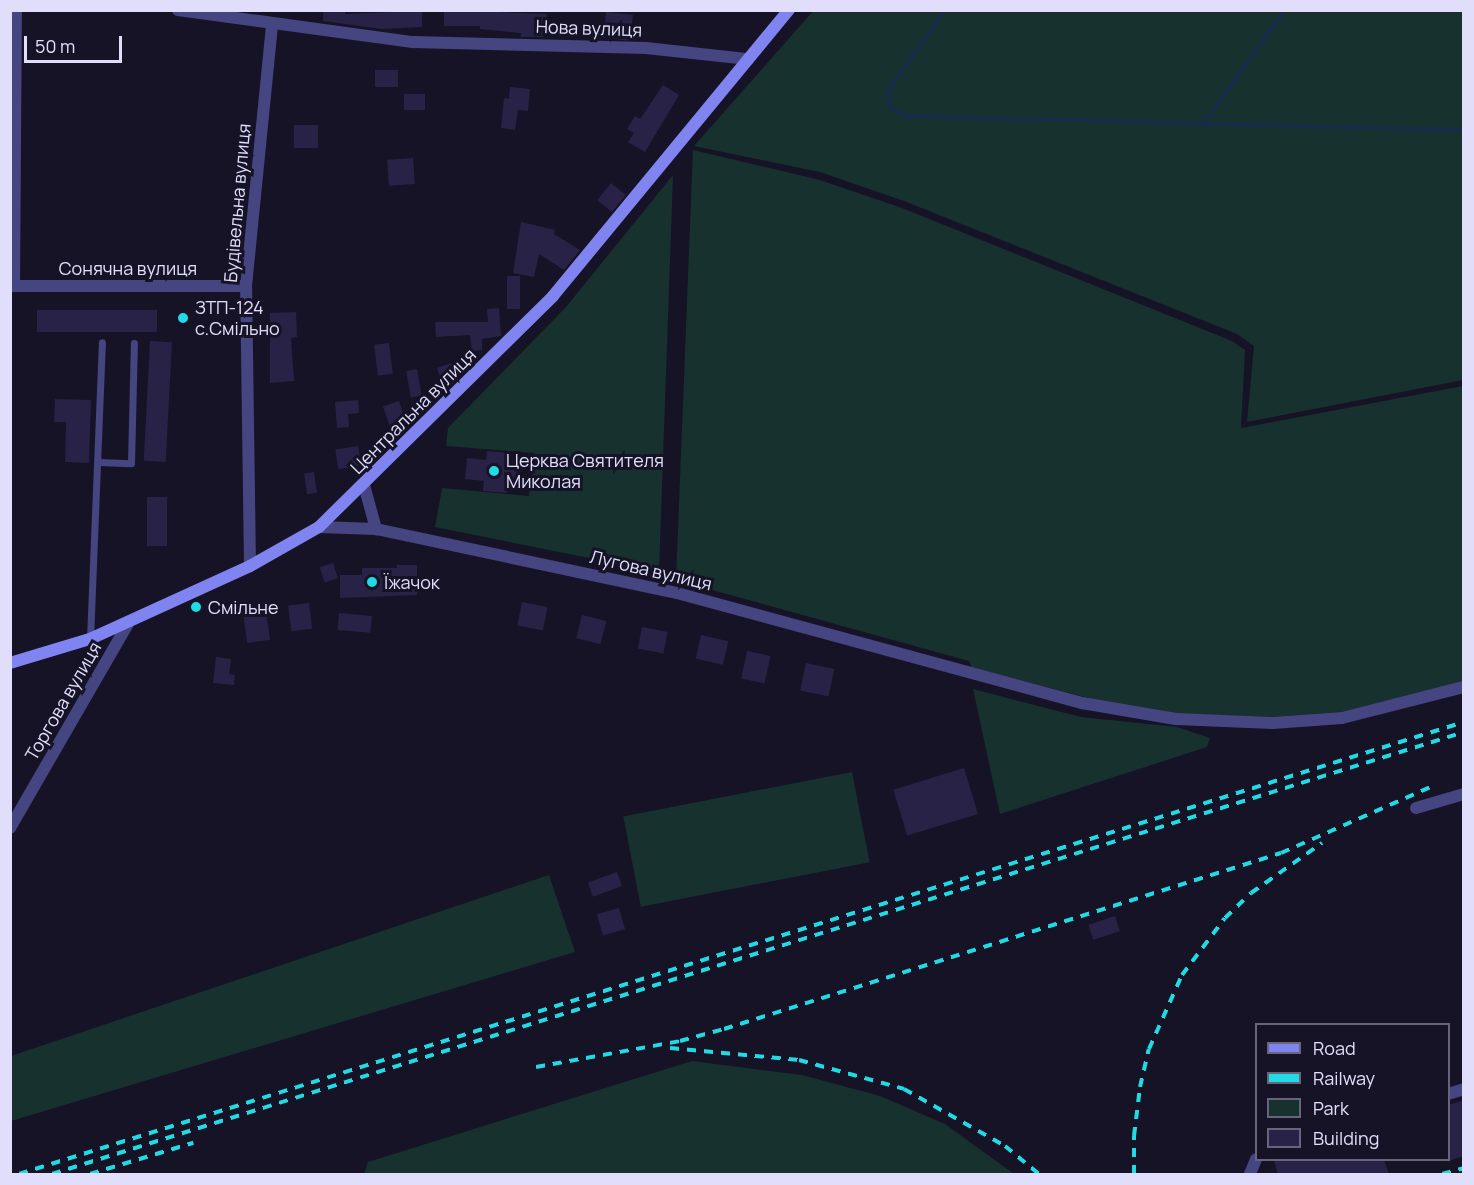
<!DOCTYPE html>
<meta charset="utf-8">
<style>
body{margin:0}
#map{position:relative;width:1474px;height:1185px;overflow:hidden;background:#161327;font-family:Manrope,sans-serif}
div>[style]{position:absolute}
.green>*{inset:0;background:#17312e;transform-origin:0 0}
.stream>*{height:4px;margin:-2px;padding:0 2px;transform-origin:2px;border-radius:2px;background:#162c49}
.building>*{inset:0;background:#272246;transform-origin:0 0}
.lane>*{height:7px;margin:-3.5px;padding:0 3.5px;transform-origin:3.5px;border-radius:3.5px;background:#444581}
.street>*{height:12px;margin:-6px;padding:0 6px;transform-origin:6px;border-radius:6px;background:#444581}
.secondary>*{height:12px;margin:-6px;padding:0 6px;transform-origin:6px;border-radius:6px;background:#8084f0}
.rail>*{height:4px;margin-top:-2px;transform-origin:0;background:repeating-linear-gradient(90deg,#21dbe4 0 9px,transparent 0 17px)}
.dots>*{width:16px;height:16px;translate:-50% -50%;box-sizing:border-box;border:3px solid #161327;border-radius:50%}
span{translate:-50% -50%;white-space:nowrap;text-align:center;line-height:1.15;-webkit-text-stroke:6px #161327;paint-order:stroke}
.street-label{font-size:18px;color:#e0defb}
.poi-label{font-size:18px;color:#e0defb}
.left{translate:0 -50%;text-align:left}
.frame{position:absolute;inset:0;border:12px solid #e0defb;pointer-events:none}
.legend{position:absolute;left:1255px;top:1023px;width:195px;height:138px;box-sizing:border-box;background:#161327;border:2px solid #67647c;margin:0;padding:8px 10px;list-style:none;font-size:18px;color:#e0defb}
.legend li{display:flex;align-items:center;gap:12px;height:30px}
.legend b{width:30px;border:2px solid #67647c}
.scale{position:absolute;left:24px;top:36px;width:98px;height:27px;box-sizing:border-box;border:3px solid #e0defb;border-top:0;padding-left:8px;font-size:18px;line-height:21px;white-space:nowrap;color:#e0defb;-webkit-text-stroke:4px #161327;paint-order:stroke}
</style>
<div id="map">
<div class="green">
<i style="clip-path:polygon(814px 10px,1463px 11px,1463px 380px,1247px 422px,1254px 346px,1237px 334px,904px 201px,820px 172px,694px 146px)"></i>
<i style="clip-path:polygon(693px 150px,820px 180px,902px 208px,1232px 341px,1245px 350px,1241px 428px,1463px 386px,1463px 682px,1341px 712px,1273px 717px,1176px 714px,1108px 703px,972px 668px,969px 661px,676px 580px)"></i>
<i style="clip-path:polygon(673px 175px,659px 572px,435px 527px,442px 488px,529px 496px,534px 453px,446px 446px,448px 428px,566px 307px)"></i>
<i style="clip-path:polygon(973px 689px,1081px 717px,1177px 727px,1210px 738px,1207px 747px,1000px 814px)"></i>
<i style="left:852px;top:772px;width:92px;height:233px;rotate:79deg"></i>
<i style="clip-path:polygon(549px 875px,575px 952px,11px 1121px,11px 1056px)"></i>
<i style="clip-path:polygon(692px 1061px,802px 1075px,880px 1096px,945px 1124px,1014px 1174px,364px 1174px,368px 1162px)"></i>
</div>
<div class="stream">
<i style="left:945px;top:10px;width:99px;rotate:125.1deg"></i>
<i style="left:888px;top:91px;width:11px;rotate:90deg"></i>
<i style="left:888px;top:102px;width:9px;rotate:58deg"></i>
<i style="left:893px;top:110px;width:14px;rotate:25deg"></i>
<i style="left:906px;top:116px;width:558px;rotate:1.44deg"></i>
<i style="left:1204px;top:123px;width:139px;rotate:-54.4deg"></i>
</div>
<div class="building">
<i style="clip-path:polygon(323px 10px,345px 10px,345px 14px,422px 11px,422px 27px,382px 29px,323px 21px)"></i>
<i style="clip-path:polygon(444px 10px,547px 14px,544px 37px,521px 37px,521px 33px,480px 29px,480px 26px,444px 26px)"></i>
<i style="left:606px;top:12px;width:27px;height:26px;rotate:6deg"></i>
<i style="left:398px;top:70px;width:17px;height:23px;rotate:90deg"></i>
<i style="clip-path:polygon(663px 85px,679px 95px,645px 152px,628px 142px,634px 133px,627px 129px,635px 116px,640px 119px)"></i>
<i style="clip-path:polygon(510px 87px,530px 89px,528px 111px,518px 110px,515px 130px,501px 128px,504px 98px,509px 99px)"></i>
<i style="left:425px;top:94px;width:16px;height:21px;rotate:90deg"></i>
<i style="left:294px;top:125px;width:24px;height:23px"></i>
<i style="left:413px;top:158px;width:26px;height:26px;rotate:86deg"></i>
<i style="left:611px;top:183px;width:19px;height:22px;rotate:39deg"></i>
<i style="clip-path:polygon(521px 222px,555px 230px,554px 234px,580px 250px,564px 270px,539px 254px,534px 277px,513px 273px)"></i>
<i style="left:507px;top:276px;width:13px;height:33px"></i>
<i style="clip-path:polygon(499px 308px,501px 336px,482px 339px,482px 350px,472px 351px,470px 335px,436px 337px,435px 322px,488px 322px,487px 309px)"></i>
<i style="left:157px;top:310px;width:22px;height:120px;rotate:90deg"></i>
<i style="clip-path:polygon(296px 312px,297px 337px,291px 338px,294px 381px,270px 383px,270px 313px)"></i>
<i style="left:150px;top:341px;width:22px;height:120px;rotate:3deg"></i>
<i style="left:389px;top:343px;width:31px;height:15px;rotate:83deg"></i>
<i style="clip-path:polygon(454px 362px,459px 377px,445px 391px,437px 368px)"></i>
<i style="left:417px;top:369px;width:27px;height:11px;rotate:80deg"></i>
<i style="clip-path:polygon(55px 399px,91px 400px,89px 463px,65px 462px,66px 422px,54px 422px)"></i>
<i style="clip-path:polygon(358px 400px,359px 413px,348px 414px,349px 427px,337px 428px,335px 402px)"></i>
<i style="left:399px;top:401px;width:28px;height:17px;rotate:71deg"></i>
<i style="left:358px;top:446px;width:20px;height:23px;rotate:81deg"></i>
<i style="clip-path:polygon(487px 451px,511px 453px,510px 462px,523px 463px,521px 485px,508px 483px,507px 493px,483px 491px,484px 481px,465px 479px,467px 458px,486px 460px)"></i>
<i style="left:314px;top:472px;width:21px;height:10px;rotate:82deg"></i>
<i style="left:147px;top:497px;width:20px;height:49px"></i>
<i style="left:333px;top:563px;width:16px;height:14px;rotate:72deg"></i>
<i style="clip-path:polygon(397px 565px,417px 565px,417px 595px,340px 598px,340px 575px,362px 575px,362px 568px,397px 568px)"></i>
<i style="left:522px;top:602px;width:26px;height:24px;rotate:11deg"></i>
<i style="left:309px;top:603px;width:26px;height:21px;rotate:83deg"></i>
<i style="left:266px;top:611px;width:29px;height:23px;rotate:82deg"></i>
<i style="left:339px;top:613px;width:33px;height:17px;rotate:5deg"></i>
<i style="left:582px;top:615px;width:25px;height:24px;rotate:14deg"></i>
<i style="left:642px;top:627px;width:26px;height:22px;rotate:11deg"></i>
<i style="left:701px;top:635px;width:28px;height:24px;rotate:13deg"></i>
<i style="left:747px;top:651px;width:24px;height:28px;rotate:12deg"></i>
<i style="clip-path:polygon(216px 657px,231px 659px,229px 674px,235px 675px,234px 685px,213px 683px)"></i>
<i style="left:806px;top:663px;width:29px;height:28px;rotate:12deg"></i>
<i style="left:964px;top:768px;width:48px;height:74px;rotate:73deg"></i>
<i style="left:617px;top:872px;width:15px;height:31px;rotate:70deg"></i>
<i style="left:619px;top:908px;width:22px;height:23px;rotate:74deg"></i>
<i style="left:1115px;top:916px;width:16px;height:28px;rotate:72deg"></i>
<i style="clip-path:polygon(1464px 1100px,1464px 1156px,1449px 1161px,1449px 1105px)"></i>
<i style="clip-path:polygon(1280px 1160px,1384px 1160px,1389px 1174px,1278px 1174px,1274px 1161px)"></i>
</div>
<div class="lane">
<i style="left:98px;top:462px;width:33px;rotate:2deg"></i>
<i style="left:131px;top:463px;width:120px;rotate:-88.6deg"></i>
<i style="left:90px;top:639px;width:297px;rotate:-87.7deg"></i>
</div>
<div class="street">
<i style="left:178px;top:10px;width:237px;rotate:7.8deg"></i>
<i style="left:413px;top:42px;width:233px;rotate:1.5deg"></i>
<i style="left:646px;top:48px;width:103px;rotate:6.2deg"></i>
<i style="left:10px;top:286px;width:236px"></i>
<i style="left:14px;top:286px;width:276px;rotate:-89.6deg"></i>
<i style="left:364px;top:485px;width:46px;rotate:74.7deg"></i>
<i style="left:319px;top:527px;width:57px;rotate:2deg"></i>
<i style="left:376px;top:529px;width:308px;rotate:12deg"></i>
<i style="left:677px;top:593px;width:420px;rotate:15.2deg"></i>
<i style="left:1082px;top:703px;width:95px;rotate:9.7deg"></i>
<i style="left:1176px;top:719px;width:97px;rotate:2.4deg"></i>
<i style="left:1273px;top:723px;width:69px;rotate:-4.1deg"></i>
<i style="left:1342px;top:718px;width:126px;rotate:-14.3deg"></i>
<i style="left:250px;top:566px;width:280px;rotate:-90.8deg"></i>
<i style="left:246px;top:286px;width:262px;rotate:-84.3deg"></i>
<i style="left:1416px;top:808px;width:50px;rotate:-16.3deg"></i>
<i style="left:10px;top:828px;width:238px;rotate:-60deg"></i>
<i style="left:1448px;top:1094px;width:17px;rotate:-17deg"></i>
<i style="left:1250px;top:1174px;width:16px;rotate:-68deg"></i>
</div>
<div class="secondary">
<i style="left:10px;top:663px;width:84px;rotate:-16.7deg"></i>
<i style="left:90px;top:639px;width:176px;rotate:-24.5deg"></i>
<i style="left:250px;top:566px;width:79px;rotate:-29.5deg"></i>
<i style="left:319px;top:527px;width:329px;rotate:-44.6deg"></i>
<i style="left:553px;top:296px;width:371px;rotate:-50.5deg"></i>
</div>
<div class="rail">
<i style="left:670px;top:1048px;width:130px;rotate:5.3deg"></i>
<i style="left:799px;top:1060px;width:109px;rotate:15.4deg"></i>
<i style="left:904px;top:1089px;width:116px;rotate:29.4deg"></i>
<i style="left:1005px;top:1146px;width:44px;rotate:39.5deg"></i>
<i style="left:536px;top:1067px;width:146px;rotate:-10.2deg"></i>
<i style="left:680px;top:1041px;width:46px;rotate:-15.3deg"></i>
<i style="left:724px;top:1029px;width:584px;rotate:-17.54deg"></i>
<i style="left:1281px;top:853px;width:168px;rotate:-23.8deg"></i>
<i style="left:19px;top:1174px;width:1514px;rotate:-17.37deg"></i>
<i style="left:52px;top:1174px;width:1480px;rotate:-17.38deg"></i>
<i style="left:90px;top:1174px;width:108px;rotate:-16.8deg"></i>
<i style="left:1134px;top:1174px;width:38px;rotate:-90deg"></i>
<i style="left:1134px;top:1136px;width:49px;rotate:-83deg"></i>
<i style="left:1140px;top:1087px;width:39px;rotate:-77deg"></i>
<i style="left:1149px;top:1049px;width:81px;rotate:-66deg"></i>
<i style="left:1182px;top:975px;width:71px;rotate:-53deg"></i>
<i style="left:1225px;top:918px;width:36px;rotate:-44deg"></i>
<i style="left:1251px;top:893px;width:87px;rotate:-35.2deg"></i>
<i style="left:1442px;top:1174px;width:23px;rotate:-15deg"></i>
</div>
<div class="dots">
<i style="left:183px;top:318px;background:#21dbe4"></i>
<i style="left:494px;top:471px;background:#21dbe4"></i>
<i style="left:372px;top:582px;background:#21dbe4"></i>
<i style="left:196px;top:607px;background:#21dbe4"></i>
</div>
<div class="street-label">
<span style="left:589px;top:28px;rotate:2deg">Нова вулиця</span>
<span style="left:237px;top:203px;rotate:-85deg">Будівельна вулиця</span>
<span style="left:128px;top:268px">Сонячна вулиця</span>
<span style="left:413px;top:411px;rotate:-45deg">Центральна вулиця</span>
<span style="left:651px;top:570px;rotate:13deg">Лугова вулиця</span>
<span style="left:63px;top:701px;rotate:-60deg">Торгова вулиця</span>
</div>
<div class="poi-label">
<span class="left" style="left:195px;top:318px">ЗТП-124<br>с.Смільно</span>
<span class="left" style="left:506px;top:471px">Церква Святителя<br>Миколая</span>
<span class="left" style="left:384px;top:582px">Їжачок</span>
<span class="left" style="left:208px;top:607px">Смільне</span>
</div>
<div class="frame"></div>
<ul class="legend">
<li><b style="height:8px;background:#8084f0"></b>Road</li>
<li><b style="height:8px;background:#21dbe4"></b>Railway</li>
<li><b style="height:16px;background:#17312e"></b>Park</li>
<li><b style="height:16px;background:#272246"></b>Building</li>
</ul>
<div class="scale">50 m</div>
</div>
